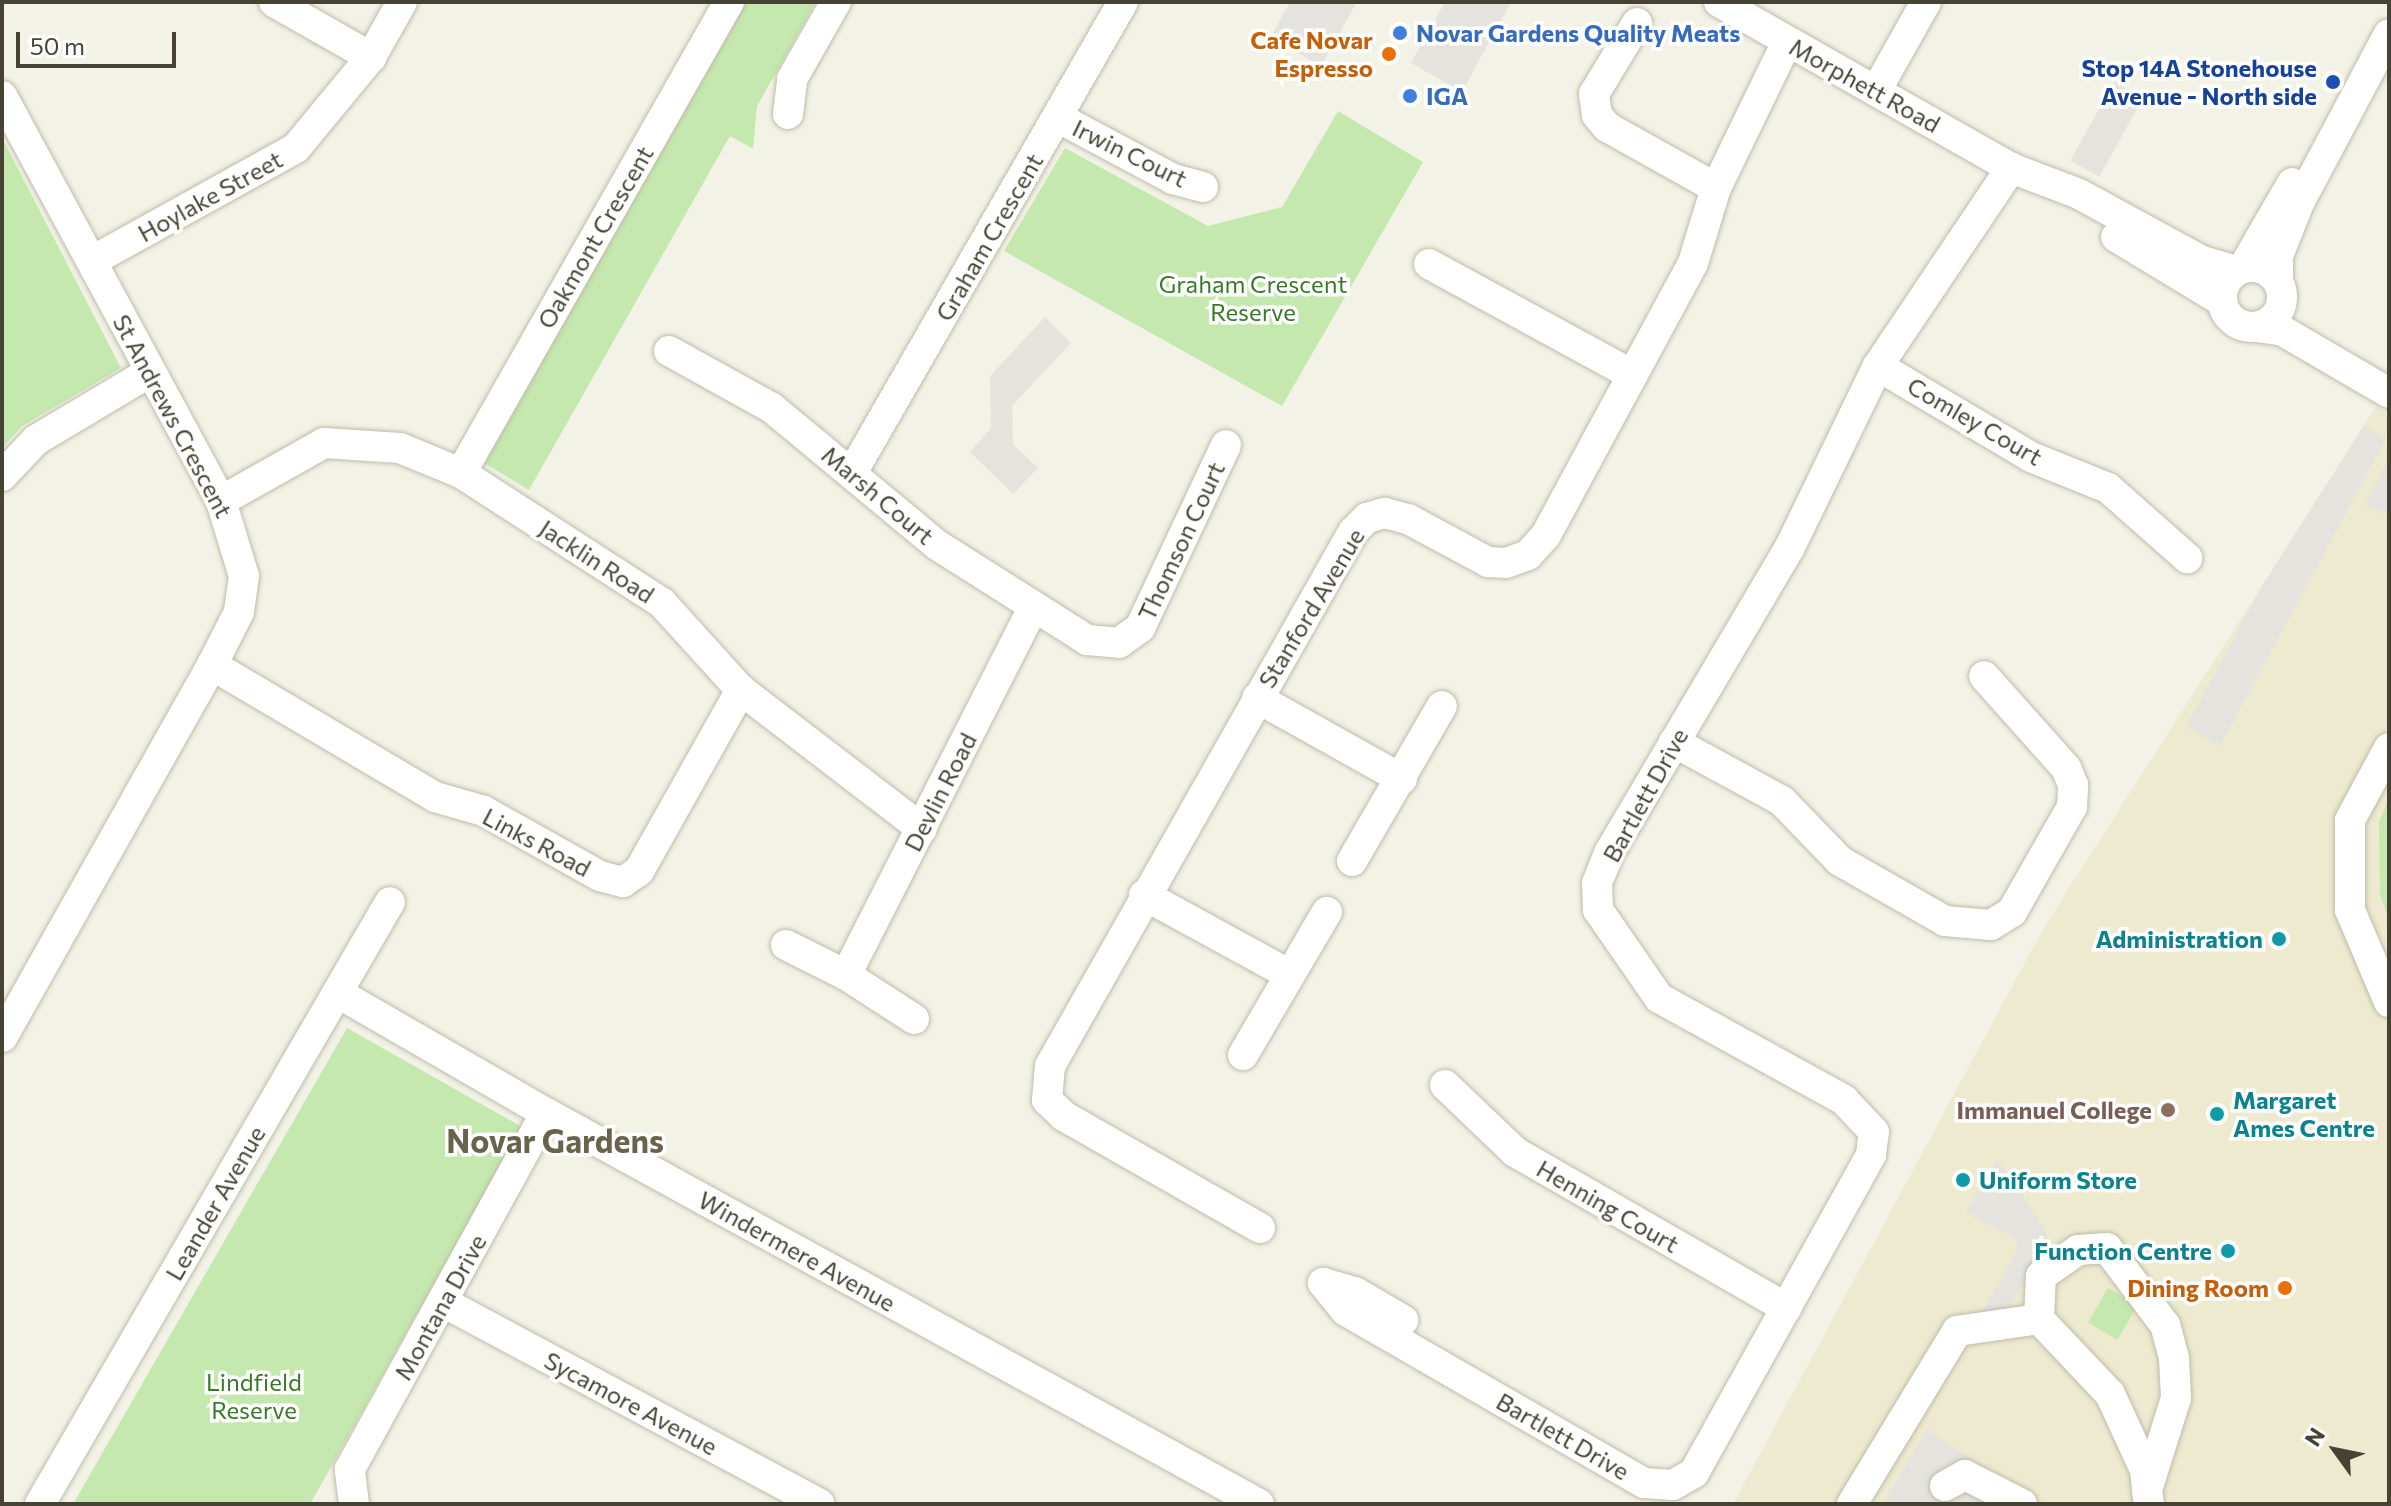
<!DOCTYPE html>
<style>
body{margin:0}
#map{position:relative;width:2391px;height:1506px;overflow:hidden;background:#f3f2e6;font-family:Commissioner,sans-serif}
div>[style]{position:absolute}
.education>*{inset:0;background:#edead0}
.green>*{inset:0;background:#c4e8ae;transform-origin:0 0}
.parking>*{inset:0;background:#e4e3de;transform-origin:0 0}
.roads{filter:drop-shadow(0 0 2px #bfbca9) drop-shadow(0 0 2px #bfbca9)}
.minor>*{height:30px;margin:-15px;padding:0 15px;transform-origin:15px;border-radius:15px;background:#fff}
.minor>.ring{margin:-15px;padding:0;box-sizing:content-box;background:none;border:30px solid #fff;border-radius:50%}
.dots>*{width:22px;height:22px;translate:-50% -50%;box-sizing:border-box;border:4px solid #fff;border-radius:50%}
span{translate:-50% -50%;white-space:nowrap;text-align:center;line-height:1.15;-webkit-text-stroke:7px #fff;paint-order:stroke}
.shop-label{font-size:24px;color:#366cbe;font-weight:700}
.left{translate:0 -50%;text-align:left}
.food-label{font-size:24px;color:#c56008;font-weight:700}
.right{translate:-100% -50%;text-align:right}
.transit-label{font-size:24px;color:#164399;font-weight:700}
.street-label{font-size:24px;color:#464335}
.park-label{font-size:24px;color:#387928}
.culture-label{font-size:24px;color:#0d838f;font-weight:700}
.education-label{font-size:24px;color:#785e54;font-weight:700}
.district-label{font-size:32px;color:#69634c;font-weight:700}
.frame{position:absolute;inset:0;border:4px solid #464335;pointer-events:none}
.north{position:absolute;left:2295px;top:1410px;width:80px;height:80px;-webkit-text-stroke:6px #fff;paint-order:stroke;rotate:303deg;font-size:22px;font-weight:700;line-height:32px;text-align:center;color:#464335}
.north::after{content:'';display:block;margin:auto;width:28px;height:36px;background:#464335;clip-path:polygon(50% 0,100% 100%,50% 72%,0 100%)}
.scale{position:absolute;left:16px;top:32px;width:160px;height:36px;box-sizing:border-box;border:4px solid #464335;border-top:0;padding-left:10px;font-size:24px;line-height:28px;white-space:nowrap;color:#464335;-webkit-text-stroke:6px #fff;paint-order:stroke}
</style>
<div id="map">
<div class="education">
<i style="clip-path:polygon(2376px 407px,2389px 415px,2389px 1504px,1733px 1504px,2043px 929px)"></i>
</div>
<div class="green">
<i style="clip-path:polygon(737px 2px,816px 2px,757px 106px,753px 149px,730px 136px,529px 490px,479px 460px)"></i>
<i style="clip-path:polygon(1338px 111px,1423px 162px,1282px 406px,1004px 251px,1065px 148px,1208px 226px,1282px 207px)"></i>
<i style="clip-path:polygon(2px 138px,121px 368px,22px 426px,2px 448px)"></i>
<i style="clip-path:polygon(2389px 798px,2389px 919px,2380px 895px,2379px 822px)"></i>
<i style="clip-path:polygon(347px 1028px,522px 1127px,310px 1504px,73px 1504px)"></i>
<i style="left:2108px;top:1288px;width:34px;height:40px;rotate:30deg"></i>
</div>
<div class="parking">
<i style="clip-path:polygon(1290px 2px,1357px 2px,1321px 66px,1270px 38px)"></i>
<i style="clip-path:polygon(1445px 2px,1511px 2px,1462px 92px,1411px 63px)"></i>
<i style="left:2114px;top:82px;width:33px;height:90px;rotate:29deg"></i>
<i style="clip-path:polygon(1045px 317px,1071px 343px,1012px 406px,1013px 444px,1038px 468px,1013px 494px,970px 452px,991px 428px,990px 376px)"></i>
<i style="clip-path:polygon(2364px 425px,2386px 439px,2220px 746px,2186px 727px,2263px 585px)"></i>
<i style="clip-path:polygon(2389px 460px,2389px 516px,2364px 504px)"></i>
<i style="clip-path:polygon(1997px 1159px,2045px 1229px,2047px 1240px,2004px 1319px,1983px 1311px,2015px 1254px,2017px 1240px,1966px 1212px)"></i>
<i style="clip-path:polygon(1927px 1429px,2039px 1504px,1883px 1504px)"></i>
</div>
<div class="roads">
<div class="minor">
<i style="left:274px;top:2px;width:112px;rotate:29.6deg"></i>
<i style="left:1719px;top:2px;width:336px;rotate:29.6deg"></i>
<i style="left:2011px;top:168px;width:73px;rotate:20.9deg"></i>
<i style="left:2079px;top:194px;width:140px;rotate:28.6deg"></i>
<i style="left:2202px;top:261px;width:35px;rotate:16deg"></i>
<i style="left:1637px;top:23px;width:83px;rotate:121.2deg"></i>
<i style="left:1594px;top:94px;width:21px;rotate:82deg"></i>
<i style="left:1597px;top:115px;width:16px;rotate:50deg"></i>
<i style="left:1607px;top:127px;width:125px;rotate:29.2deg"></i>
<i style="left:1876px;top:91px;width:102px;rotate:-60.7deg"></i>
<i style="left:2px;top:96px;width:460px;rotate:61.6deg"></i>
<i style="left:221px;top:501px;width:78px;rotate:73deg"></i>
<i style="left:244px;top:576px;width:36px;rotate:98deg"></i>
<i style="left:239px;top:612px;width:59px;rotate:117deg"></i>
<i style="left:212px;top:665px;width:427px;rotate:119.4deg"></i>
<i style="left:788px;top:114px;width:35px;rotate:-83deg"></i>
<i style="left:792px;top:79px;width:89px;rotate:-60.3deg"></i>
<i style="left:1057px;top:117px;width:132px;rotate:28.1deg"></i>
<i style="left:1173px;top:179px;width:31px;rotate:15deg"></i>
<i style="left:2116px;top:237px;width:124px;rotate:31.1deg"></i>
<i style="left:92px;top:261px;width:233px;rotate:-29deg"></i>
<i style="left:296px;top:148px;width:118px;rotate:-50.5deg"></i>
<i style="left:371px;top:57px;width:63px;rotate:-60.6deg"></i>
<i style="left:1429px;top:264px;width:232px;rotate:28.6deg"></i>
<i class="ring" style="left:2222px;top:267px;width:30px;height:30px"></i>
<i style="left:2243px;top:268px;width:98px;rotate:-60deg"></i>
<i style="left:2278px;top:281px;width:25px;rotate:-90deg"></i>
<i style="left:2278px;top:256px;width:57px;rotate:-68.4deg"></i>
<i style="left:2299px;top:203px;width:191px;rotate:-62deg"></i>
<i style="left:2256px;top:327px;width:27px;rotate:8deg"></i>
<i style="left:2283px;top:331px;width:123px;rotate:30.3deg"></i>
<i style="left:669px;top:351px;width:118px;rotate:29deg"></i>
<i style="left:772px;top:408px;width:214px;rotate:39.7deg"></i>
<i style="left:937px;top:545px;width:178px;rotate:32.3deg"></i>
<i style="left:1087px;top:640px;width:32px;rotate:5deg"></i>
<i style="left:1119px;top:643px;width:26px;rotate:-36deg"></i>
<i style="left:1140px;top:628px;width:202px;rotate:-64.8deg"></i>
<i style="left:1878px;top:366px;width:178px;rotate:30.7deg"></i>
<i style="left:2031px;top:457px;width:83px;rotate:21.9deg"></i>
<i style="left:2108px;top:488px;width:106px;rotate:41.5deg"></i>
<i style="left:853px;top:471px;width:541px;rotate:-60.07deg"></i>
<i style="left:461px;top:473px;width:542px;rotate:-60.36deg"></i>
<i style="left:2px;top:476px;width:50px;rotate:-46.6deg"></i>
<i style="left:36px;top:440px;width:133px;rotate:-30.8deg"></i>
<i style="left:221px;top:501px;width:118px;rotate:-29.4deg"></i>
<i style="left:324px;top:443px;width:76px;rotate:3.8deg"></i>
<i style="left:400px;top:448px;width:66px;rotate:22.3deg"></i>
<i style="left:461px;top:473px;width:239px;rotate:32.9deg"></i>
<i style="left:662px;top:603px;width:118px;rotate:47.8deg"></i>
<i style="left:741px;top:690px;width:228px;rotate:37.5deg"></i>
<i style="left:212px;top:665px;width:259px;rotate:30.6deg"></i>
<i style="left:435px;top:797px;width:51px;rotate:15.9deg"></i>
<i style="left:484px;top:811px;width:133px;rotate:29.3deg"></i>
<i style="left:600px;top:876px;width:24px;rotate:15deg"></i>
<i style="left:623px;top:882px;width:19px;rotate:-35deg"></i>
<i style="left:639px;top:871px;width:208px;rotate:-60.6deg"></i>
<i style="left:1257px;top:698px;width:166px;rotate:29.2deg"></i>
<i style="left:1674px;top:742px;width:123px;rotate:28.6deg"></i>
<i style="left:1782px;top:801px;width:83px;rotate:46deg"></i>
<i style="left:1840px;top:861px;width:121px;rotate:29.7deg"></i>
<i style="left:1945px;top:921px;width:46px;rotate:5deg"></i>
<i style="left:1991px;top:925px;width:25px;rotate:-32deg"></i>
<i style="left:2012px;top:912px;width:121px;rotate:-60.3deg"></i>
<i style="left:2072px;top:807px;width:22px;rotate:-87deg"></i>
<i style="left:2073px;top:785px;width:18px;rotate:-112deg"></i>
<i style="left:2066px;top:768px;width:123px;rotate:-131.7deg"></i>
<i style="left:2389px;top:748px;width:82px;rotate:118.4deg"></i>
<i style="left:2350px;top:820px;width:90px;rotate:90deg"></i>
<i style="left:2350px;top:910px;width:100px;rotate:67deg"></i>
<i style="left:1352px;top:861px;width:179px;rotate:-59.9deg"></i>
<i style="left:1144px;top:895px;width:166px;rotate:28.7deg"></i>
<i style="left:786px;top:945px;width:67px;rotate:26.6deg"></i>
<i style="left:846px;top:975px;width:81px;rotate:32.9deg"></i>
<i style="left:846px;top:975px;width:412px;rotate:-63deg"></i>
<i style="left:338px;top:993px;width:240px;rotate:30deg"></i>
<i style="left:546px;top:1113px;width:813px;rotate:28.74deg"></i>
<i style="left:1243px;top:1055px;width:166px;rotate:-59.6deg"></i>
<i style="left:1445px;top:1085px;width:97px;rotate:43.7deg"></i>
<i style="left:1515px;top:1152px;width:313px;rotate:29.9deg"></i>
<i style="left:1260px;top:1228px;width:226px;rotate:-150.3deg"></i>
<i style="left:1064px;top:1116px;width:23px;rotate:-137deg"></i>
<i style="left:1047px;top:1100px;width:34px;rotate:-85deg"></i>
<i style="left:1050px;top:1066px;width:614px;rotate:-60.43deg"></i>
<i style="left:1353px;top:532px;width:20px;rotate:-45deg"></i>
<i style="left:1367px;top:518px;width:19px;rotate:-16deg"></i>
<i style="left:1385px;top:513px;width:24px;rotate:15deg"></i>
<i style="left:1408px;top:519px;width:91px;rotate:28.3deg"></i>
<i style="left:1488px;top:562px;width:18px;rotate:3deg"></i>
<i style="left:1506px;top:563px;width:23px;rotate:-20deg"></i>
<i style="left:1528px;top:555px;width:27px;rotate:-48deg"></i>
<i style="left:1546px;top:535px;width:309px;rotate:-61.6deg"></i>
<i style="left:1693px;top:263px;width:78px;rotate:-73deg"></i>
<i style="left:1716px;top:188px;width:162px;rotate:-64.1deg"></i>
<i style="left:1323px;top:1283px;width:36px;rotate:51deg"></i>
<i style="left:1346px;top:1311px;width:344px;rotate:30deg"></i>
<i style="left:1644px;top:1483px;width:29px;rotate:4deg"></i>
<i style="left:1673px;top:1485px;width:24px;rotate:-30deg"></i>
<i style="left:1694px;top:1473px;width:364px;rotate:-60.9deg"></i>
<i style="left:1871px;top:1155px;width:23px;rotate:-83deg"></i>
<i style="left:1874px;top:1132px;width:44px;rotate:-133.2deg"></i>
<i style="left:1844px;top:1100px;width:211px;rotate:-151.1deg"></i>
<i style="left:1659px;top:998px;width:107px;rotate:-124.7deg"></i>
<i style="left:1598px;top:910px;width:27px;rotate:-92deg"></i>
<i style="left:1597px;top:883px;width:32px;rotate:-68deg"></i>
<i style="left:1609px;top:853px;width:353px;rotate:-59.4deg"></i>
<i style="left:1789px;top:549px;width:203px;rotate:-64.1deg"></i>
<i style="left:1878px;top:366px;width:239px;rotate:-56.1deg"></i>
<i style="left:1323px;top:1283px;width:33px;rotate:16deg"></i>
<i style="left:1355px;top:1292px;width:56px;rotate:30.3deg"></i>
<i style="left:443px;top:1302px;width:427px;rotate:28.2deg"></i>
<i style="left:1945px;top:1486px;width:23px;rotate:-29deg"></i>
<i style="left:1965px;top:1475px;width:64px;rotate:27deg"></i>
<i style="left:2147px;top:1490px;width:96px;rotate:-72.5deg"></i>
<i style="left:2176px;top:1398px;width:40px;rotate:-92.9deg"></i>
<i style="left:2174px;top:1358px;width:34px;rotate:-105deg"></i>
<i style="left:2165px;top:1325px;width:96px;rotate:-127deg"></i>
<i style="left:2107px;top:1248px;width:29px;rotate:176deg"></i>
<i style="left:2078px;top:1250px;width:45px;rotate:144.9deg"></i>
<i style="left:2041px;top:1276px;width:43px;rotate:92.7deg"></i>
<i style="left:2039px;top:1319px;width:103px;rotate:46.6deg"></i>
<i style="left:2110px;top:1394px;width:84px;rotate:65.3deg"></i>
<i style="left:2145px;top:1470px;width:20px;rotate:84deg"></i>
<i style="left:2147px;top:1490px;width:14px;rotate:82deg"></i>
<i style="left:40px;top:1504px;width:696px;rotate:-59.83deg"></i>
<i style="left:354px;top:1504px;width:35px;rotate:-97deg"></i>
<i style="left:350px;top:1469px;width:406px;rotate:-61.2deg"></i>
<i style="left:1852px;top:1504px;width:202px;rotate:-58.7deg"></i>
<i style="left:1957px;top:1331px;width:83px;rotate:-8.3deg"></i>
</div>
</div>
<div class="dots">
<i style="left:1400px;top:33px;background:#3f7fe0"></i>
<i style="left:1389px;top:54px;background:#e8710a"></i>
<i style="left:2333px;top:82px;background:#1a4fb4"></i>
<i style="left:1410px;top:96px;background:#3f7fe0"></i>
<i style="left:2279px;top:939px;background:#0f9aa8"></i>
<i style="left:2168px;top:1110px;background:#8d6e63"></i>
<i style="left:2217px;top:1114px;background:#0f9aa8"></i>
<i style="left:1963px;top:1180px;background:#0f9aa8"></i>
<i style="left:2228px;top:1251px;background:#0f9aa8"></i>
<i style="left:2285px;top:1288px;background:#e8710a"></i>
</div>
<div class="shop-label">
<span class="left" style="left:1416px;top:33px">Novar Gardens Quality Meats</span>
<span class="left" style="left:1426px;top:96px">IGA</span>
</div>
<div class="food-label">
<span class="right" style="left:1373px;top:54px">Cafe Novar<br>Espresso</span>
<span class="right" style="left:2269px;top:1288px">Dining Room</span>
</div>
<div class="transit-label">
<span class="right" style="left:2317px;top:82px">Stop 14A Stonehouse<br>Avenue - North side</span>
</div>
<div class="street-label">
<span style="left:1865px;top:85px;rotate:29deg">Morphett Road</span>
<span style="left:1130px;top:153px;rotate:26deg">Irwin Court</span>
<span style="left:210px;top:196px;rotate:-29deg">Hoylake Street</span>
<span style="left:595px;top:237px;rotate:-60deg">Oakmont Crescent</span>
<span style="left:989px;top:237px;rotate:-60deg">Graham Crescent</span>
<span style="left:173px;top:416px;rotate:62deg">St Andrews Crescent</span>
<span style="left:1975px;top:421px;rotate:30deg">Comley Court</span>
<span style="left:878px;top:495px;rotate:40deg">Marsh Court</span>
<span style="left:1181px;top:541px;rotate:-65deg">Thomson Court</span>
<span style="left:597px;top:561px;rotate:33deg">Jacklin Road</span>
<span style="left:1311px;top:608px;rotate:-59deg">Stanford Avenue</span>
<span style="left:940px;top:792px;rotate:-63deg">Devlin Road</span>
<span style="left:1645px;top:795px;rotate:-61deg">Bartlett Drive</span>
<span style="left:537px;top:842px;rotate:28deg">Links Road</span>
<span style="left:215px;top:1203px;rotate:-60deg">Leander Avenue</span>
<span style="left:1608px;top:1206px;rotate:30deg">Henning Court</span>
<span style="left:797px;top:1251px;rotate:29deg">Windermere Avenue</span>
<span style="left:440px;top:1307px;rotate:-61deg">Montana Drive</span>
<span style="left:631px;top:1403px;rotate:28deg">Sycamore Avenue</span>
<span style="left:1563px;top:1436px;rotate:30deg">Bartlett Drive</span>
</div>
<div class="park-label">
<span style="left:1253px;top:298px">Graham Crescent<br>Reserve</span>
<span style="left:254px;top:1396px">Lindfield<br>Reserve</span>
</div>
<div class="culture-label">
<span class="right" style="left:2263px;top:939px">Administration</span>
<span class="left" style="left:2233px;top:1114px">Margaret<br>Ames Centre</span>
<span class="left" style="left:1979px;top:1180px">Uniform Store</span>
<span class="right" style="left:2212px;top:1251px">Function Centre</span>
</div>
<div class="education-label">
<span class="right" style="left:2152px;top:1110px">Immanuel College</span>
</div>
<div class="district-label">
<span style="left:555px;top:1140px">Novar Gardens</span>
</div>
<div class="frame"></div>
<div class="north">N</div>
<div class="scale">50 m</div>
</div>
